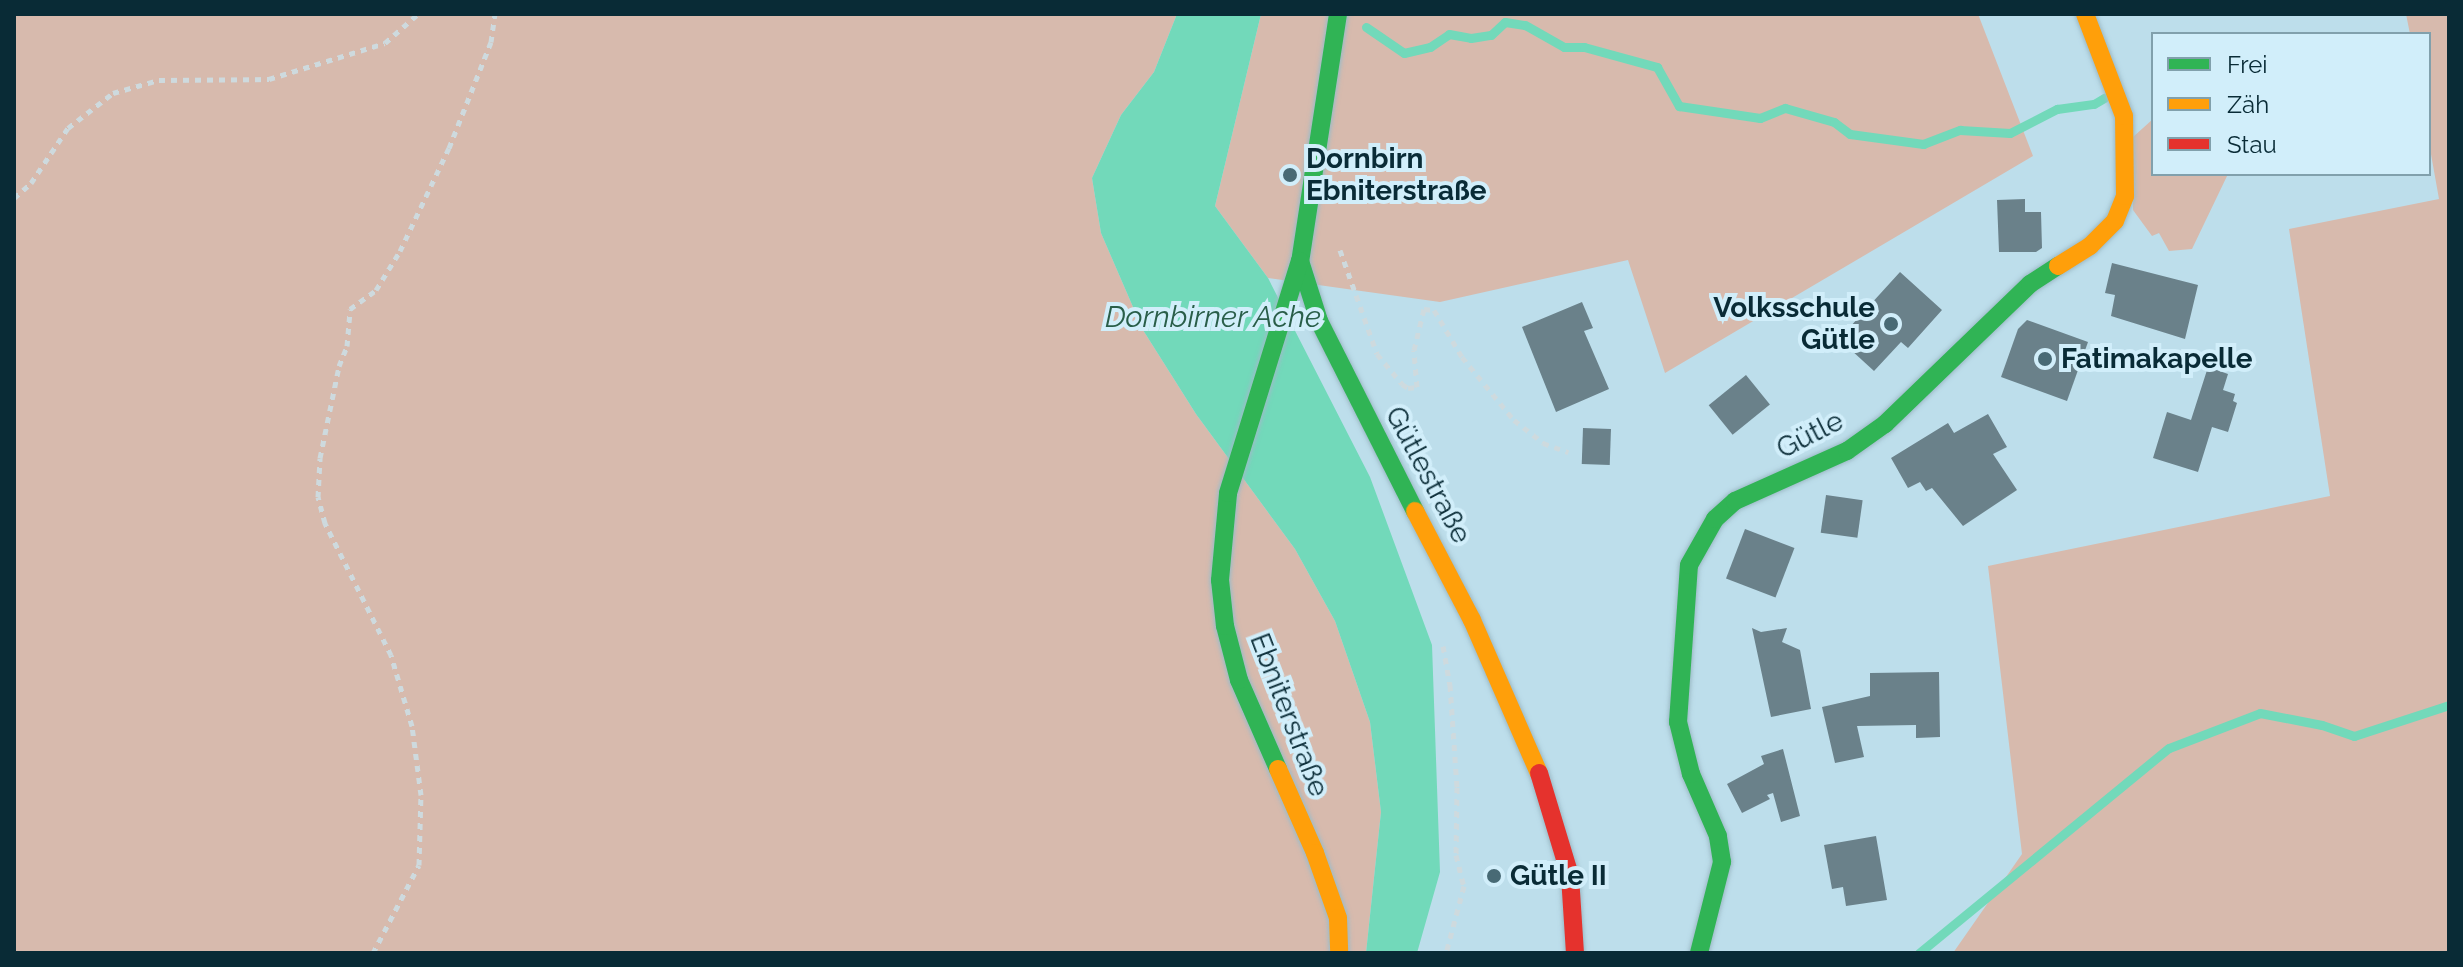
<!DOCTYPE html>
<meta charset="utf-8">
<style>
body{margin:0}
#map{position:relative;width:2463px;height:967px;overflow:hidden;background:#bddeeb;font-family:Raleway,sans-serif}
div>[style]{position:absolute}
.green>*{inset:0;background:#d7baad}
.water>*{inset:0;background:#72d9ba}
.stream>*{height:9px;margin:-4.5px;padding:0 4.5px;transform-origin:4.5px;border-radius:4.5px;background:#72d9ba}
.building>*{inset:0;background:#6a818a;transform-origin:0 0}
.path>*{height:5px;margin-top:-2.5px;transform-origin:0;background:repeating-linear-gradient(90deg,#cedade 0 6px,transparent 0 12px)}
.roads{filter:drop-shadow(0 0 2px #9dbbc7) drop-shadow(0 0 2px #9dbbc7)}
.fast>*{height:18px;margin:-9px;padding:0 9px;transform-origin:9px;border-radius:9px;background:#30b455}
.slow>*{height:18px;margin:-9px;padding:0 9px;transform-origin:9px;border-radius:9px;background:#ff9f0a}
.jam>*{height:18px;margin:-9px;padding:0 9px;transform-origin:9px;border-radius:9px;background:#e5322d}
.dots>*{width:22px;height:22px;translate:-50% -50%;box-sizing:border-box;border:4px solid #d1eefa;border-radius:50%}
span{translate:-50% -50%;white-space:nowrap;text-align:center;line-height:1.15;-webkit-text-stroke:8px #d1eefa;paint-order:stroke}
.poi-label{font-size:28px;color:#092b36;font-weight:700}
.left{translate:0 -50%;text-align:left}
.right{translate:-100% -50%;text-align:right}
.street-label{font-size:28px;color:#092b36}
.water-label{font-size:30px;color:#295e49;font-style:italic}
.frame{position:absolute;inset:0;border:16px solid #092b36;pointer-events:none}
.legend{position:absolute;left:2151px;top:32px;width:280px;height:144px;box-sizing:border-box;background:#d1eefa;border:2px solid #81a0ac;margin:0;padding:10px 14px;list-style:none;font-size:24px;color:#092b36}
.legend li{display:flex;align-items:center;gap:16px;height:40px}
.legend b{width:40px;border:2px solid #81a0ac}
</style>
<div id="map">
<div class="green">
<i style="clip-path:polygon(14px 14px,1177px 14px,1154px 72px,1121px 115px,1092px 178px,1101px 233px,1143px 330px,1196px 414px,1295px 549px,1335px 621px,1370px 722px,1381px 812px,1366px 953px,14px 953px)"></i>
<i style="clip-path:polygon(1261px 14px,1978px 14px,2033px 156px,1665px 373px,1628px 260px,1440px 302px,1268px 278px,1215px 206px)"></i>
<i style="clip-path:polygon(2406px 14px,2449px 14px,2449px 953px,1953px 953px,2022px 854px,1988px 566px,2330px 496px,2289px 229px,2439px 199px,2429px 143px,2429px 34px,2410px 34px)"></i>
<i style="clip-path:polygon(2153px 119px,2153px 174px,2228px 174px,2192px 249px,2169px 251px,2159px 233px,2152px 236px,2133px 210px,2133px 137px)"></i>
</div>
<div class="water">
<i style="clip-path:polygon(1177px 14px,1261px 14px,1215px 206px,1268px 278px,1370px 477px,1432px 645px,1440px 872px,1417px 953px,1366px 953px,1381px 812px,1370px 722px,1335px 621px,1295px 549px,1196px 414px,1143px 330px,1101px 233px,1092px 178px,1121px 115px,1154px 72px)"></i>
</div>
<div class="stream">
<i style="left:1366px;top:27px;width:46px;rotate:34.4deg"></i>
<i style="left:1404px;top:53px;width:27px;rotate:-13deg"></i>
<i style="left:1430px;top:47px;width:23px;rotate:-34deg"></i>
<i style="left:1449px;top:34px;width:22px;rotate:10deg"></i>
<i style="left:1471px;top:38px;width:20px;rotate:-9deg"></i>
<i style="left:1491px;top:35px;width:19px;rotate:-43deg"></i>
<i style="left:1505px;top:22px;width:20px;rotate:9deg"></i>
<i style="left:1525px;top:25px;width:45px;rotate:29.4deg"></i>
<i style="left:1564px;top:47px;width:20px"></i>
<i style="left:1584px;top:47px;width:76px;rotate:15.3deg"></i>
<i style="left:1657px;top:67px;width:45px;rotate:60.6deg"></i>
<i style="left:1679px;top:106px;width:82px;rotate:8.4deg"></i>
<i style="left:1760px;top:118px;width:27px;rotate:-22deg"></i>
<i style="left:1785px;top:108px;width:51px;rotate:15.9deg"></i>
<i style="left:1834px;top:122px;width:20px;rotate:37deg"></i>
<i style="left:1850px;top:134px;width:74px;rotate:7.8deg"></i>
<i style="left:1923px;top:144px;width:40px;rotate:-21deg"></i>
<i style="left:1960px;top:130px;width:50px;rotate:3.4deg"></i>
<i style="left:2010px;top:133px;width:53px;rotate:-27.1deg"></i>
<i style="left:2057px;top:109px;width:37px;rotate:-8deg"></i>
<i style="left:2094px;top:104px;width:12px;rotate:-31deg"></i>
<i style="left:1919px;top:953px;width:323px;rotate:-39.4deg"></i>
<i style="left:2169px;top:748px;width:97px;rotate:-21deg"></i>
<i style="left:2260px;top:713px;width:63px;rotate:11deg"></i>
<i style="left:2322px;top:725px;width:34px;rotate:19deg"></i>
<i style="left:2354px;top:736px;width:100px;rotate:-18.1deg"></i>
</div>
<div class="building">
<i style="clip-path:polygon(2025px 199px,2025px 212px,2041px 212px,2042px 248px,2036px 252px,1999px 252px,1997px 200px)"></i>
<i style="clip-path:polygon(2112px 263px,2198px 285px,2185px 339px,2111px 316px,2115px 295px,2105px 293px)"></i>
<i style="clip-path:polygon(1900px 272px,1942px 310px,1908px 348px,1901px 342px,1874px 371px,1839px 339px)"></i>
<i style="clip-path:polygon(1582px 302px,1593px 328px,1584px 331px,1609px 389px,1556px 412px,1522px 327px)"></i>
<i style="clip-path:polygon(2027px 320px,2088px 342px,2067px 401px,2001px 377px,2018px 329px)"></i>
<i style="clip-path:polygon(2208px 367px,2228px 374px,2223px 390px,2235px 394px,2233px 401px,2237px 403px,2228px 432px,2212px 427px,2198px 472px,2153px 458px,2167px 412px,2191px 420px)"></i>
<i style="left:1746px;top:375px;width:38px;height:48px;rotate:51deg"></i>
<i style="clip-path:polygon(1988px 414px,2007px 447px,1993px 454px,2017px 490px,1963px 526px,1932px 488px,1926px 491px,1920px 482px,1908px 488px,1891px 458px,1948px 423px,1954px 433px)"></i>
<i style="left:1583px;top:428px;width:28px;height:36px;rotate:2deg"></i>
<i style="left:1826px;top:495px;width:37px;height:38px;rotate:8deg"></i>
<i style="left:1745px;top:529px;width:53px;height:53px;rotate:21deg"></i>
<i style="clip-path:polygon(1752px 628px,1761px 632px,1787px 628px,1782px 642px,1800px 650px,1811px 709px,1771px 717px)"></i>
<i style="clip-path:polygon(1939px 672px,1940px 737px,1916px 738px,1916px 725px,1857px 726px,1864px 757px,1835px 763px,1822px 707px,1870px 696px,1870px 673px)"></i>
<i style="clip-path:polygon(1783px 749px,1800px 816px,1781px 822px,1773px 793px,1767px 795px,1770px 799px,1742px 813px,1727px 784px,1764px 764px,1761px 756px)"></i>
<i style="clip-path:polygon(1876px 836px,1887px 900px,1846px 906px,1843px 887px,1832px 889px,1824px 845px)"></i>
</div>
<div class="path">
<i style="left:14px;top:198px;width:23px;rotate:-41deg"></i>
<i style="left:31px;top:183px;width:66px;rotate:-56.1deg"></i>
<i style="left:68px;top:128px;width:57px;rotate:-37.9deg"></i>
<i style="left:113px;top:93px;width:48px;rotate:-15.8deg"></i>
<i style="left:159px;top:80px;width:110px;rotate:-0.5deg"></i>
<i style="left:269px;top:79px;width:121px;rotate:-17.2deg"></i>
<i style="left:385px;top:43px;width:44px;rotate:-41.3deg"></i>
<i style="left:1340px;top:250px;width:110px;rotate:70.4deg"></i>
<i style="left:1377px;top:354px;width:39px;rotate:50deg"></i>
<i style="left:1402px;top:384px;width:7px;rotate:34deg"></i>
<i style="left:1408px;top:388px;width:9px;rotate:-6deg"></i>
<i style="left:1417px;top:387px;width:37px;rotate:-95deg"></i>
<i style="left:1414px;top:350px;width:42px;rotate:-76.3deg"></i>
<i style="left:1424px;top:309px;width:10px;rotate:6deg"></i>
<i style="left:1434px;top:310px;width:55px;rotate:59.2deg"></i>
<i style="left:1462px;top:357px;width:82px;rotate:50.5deg"></i>
<i style="left:1514px;top:420px;width:37px;rotate:38deg"></i>
<i style="left:1543px;top:443px;width:27px;rotate:20deg"></i>
<i style="left:1443px;top:646px;width:40px;rotate:80deg"></i>
<i style="left:1450px;top:685px;width:102px;rotate:86.1deg"></i>
<i style="left:1457px;top:787px;width:68px;rotate:90.8deg"></i>
<i style="left:1456px;top:855px;width:32px;rotate:76deg"></i>
<i style="left:1464px;top:886px;width:69px;rotate:105deg"></i>
<i style="left:373px;top:953px;width:99px;rotate:-62.4deg"></i>
<i style="left:419px;top:865px;width:70px;rotate:-88.4deg"></i>
<i style="left:421px;top:795px;width:70px;rotate:-97.4deg"></i>
<i style="left:412px;top:726px;width:74px;rotate:-106.5deg"></i>
<i style="left:391px;top:655px;width:148px;rotate:-116.6deg"></i>
<i style="left:325px;top:523px;width:27px;rotate:-105deg"></i>
<i style="left:318px;top:497px;width:39px;rotate:-87deg"></i>
<i style="left:320px;top:458px;width:94px;rotate:-78.3deg"></i>
<i style="left:339px;top:366px;width:22px;rotate:-68deg"></i>
<i style="left:347px;top:346px;width:37px;rotate:-85deg"></i>
<i style="left:350px;top:309px;width:32px;rotate:-36deg"></i>
<i style="left:376px;top:290px;width:46px;rotate:-58.4deg"></i>
<i style="left:400px;top:251px;width:114px;rotate:-64.6deg"></i>
<i style="left:449px;top:148px;width:114px;rotate:-68.4deg"></i>
<i style="left:491px;top:42px;width:28px;rotate:-82deg"></i>
</div>
<div class="roads">
<div class="fast">
<i style="left:1338px;top:14px;width:250px;rotate:98.7deg"></i>
<i style="left:1300px;top:261px;width:63px;rotate:72.4deg"></i>
<i style="left:1319px;top:321px;width:213px;rotate:63.2deg"></i>
<i style="left:1278px;top:769px;width:97px;rotate:-113.7deg"></i>
<i style="left:1239px;top:680px;width:56px;rotate:-104.5deg"></i>
<i style="left:1225px;top:626px;width:46px;rotate:-96.2deg"></i>
<i style="left:1220px;top:580px;width:87px;rotate:-84.7deg"></i>
<i style="left:1228px;top:493px;width:243px;rotate:-72.8deg"></i>
<i style="left:1699px;top:953px;width:94px;rotate:-75.8deg"></i>
<i style="left:1722px;top:862px;width:26px;rotate:-99deg"></i>
<i style="left:1718px;top:836px;width:68px;rotate:-113.5deg"></i>
<i style="left:1691px;top:774px;width:54px;rotate:-104deg"></i>
<i style="left:1678px;top:722px;width:157px;rotate:-86deg"></i>
<i style="left:1689px;top:565px;width:53px;rotate:-60.5deg"></i>
<i style="left:1715px;top:519px;width:27px;rotate:-42deg"></i>
<i style="left:1735px;top:501px;width:123px;rotate:-24.1deg"></i>
<i style="left:1847px;top:451px;width:47px;rotate:-35.4deg"></i>
<i style="left:1885px;top:424px;width:202px;rotate:-44deg"></i>
<i style="left:2030px;top:284px;width:33px;rotate:-33deg"></i>
</div>
<div class="slow">
<i style="left:2058px;top:266px;width:38px;rotate:-32deg"></i>
<i style="left:2090px;top:246px;width:35px;rotate:-45deg"></i>
<i style="left:2115px;top:221px;width:27px;rotate:-68deg"></i>
<i style="left:2125px;top:196px;width:80px;rotate:-90.7deg"></i>
<i style="left:2124px;top:116px;width:109px;rotate:-110.9deg"></i>
<i style="left:1415px;top:511px;width:123px;rotate:62.4deg"></i>
<i style="left:1472px;top:620px;width:167px;rotate:66.4deg"></i>
<i style="left:1278px;top:769px;width:92px;rotate:66.2deg"></i>
<i style="left:1315px;top:853px;width:69px;rotate:70.5deg"></i>
<i style="left:1338px;top:918px;width:35px;rotate:88deg"></i>
</div>
<div class="jam">
<i style="left:1539px;top:773px;width:108px;rotate:73.2deg"></i>
<i style="left:1570px;top:876px;width:77px;rotate:86.3deg"></i>
</div>
</div>
<div class="dots">
<i style="left:1290px;top:175px;background:#486a75"></i>
<i style="left:1891px;top:324px;background:#486a75"></i>
<i style="left:2045px;top:359px;background:#486a75"></i>
<i style="left:1494px;top:876px;background:#486a75"></i>
</div>
<div class="poi-label">
<span class="left" style="left:1306px;top:175px">Dornbirn<br>Ebniterstraße</span>
<span class="right" style="left:1875px;top:324px">Volksschule<br>Gütle</span>
<span class="left" style="left:2061px;top:359px">Fatimakapelle</span>
<span class="left" style="left:1510px;top:876px">Gütle II</span>
</div>
<div class="street-label">
<span style="left:1810px;top:435px;rotate:-27deg">Gütle</span>
<span style="left:1428px;top:475px;rotate:62deg">Gütlestraße</span>
<span style="left:1289px;top:715px;rotate:69deg">Ebniterstraße</span>
</div>
<div class="water-label">
<span style="left:1213px;top:317px">Dornbirner Ache</span>
</div>
<div class="frame"></div>
<ul class="legend">
<li><b style="height:10px;background:#30b455"></b>Frei</li>
<li><b style="height:10px;background:#ff9f0a"></b>Zäh</li>
<li><b style="height:10px;background:#e5322d"></b>Stau</li>
</ul>
</div>
